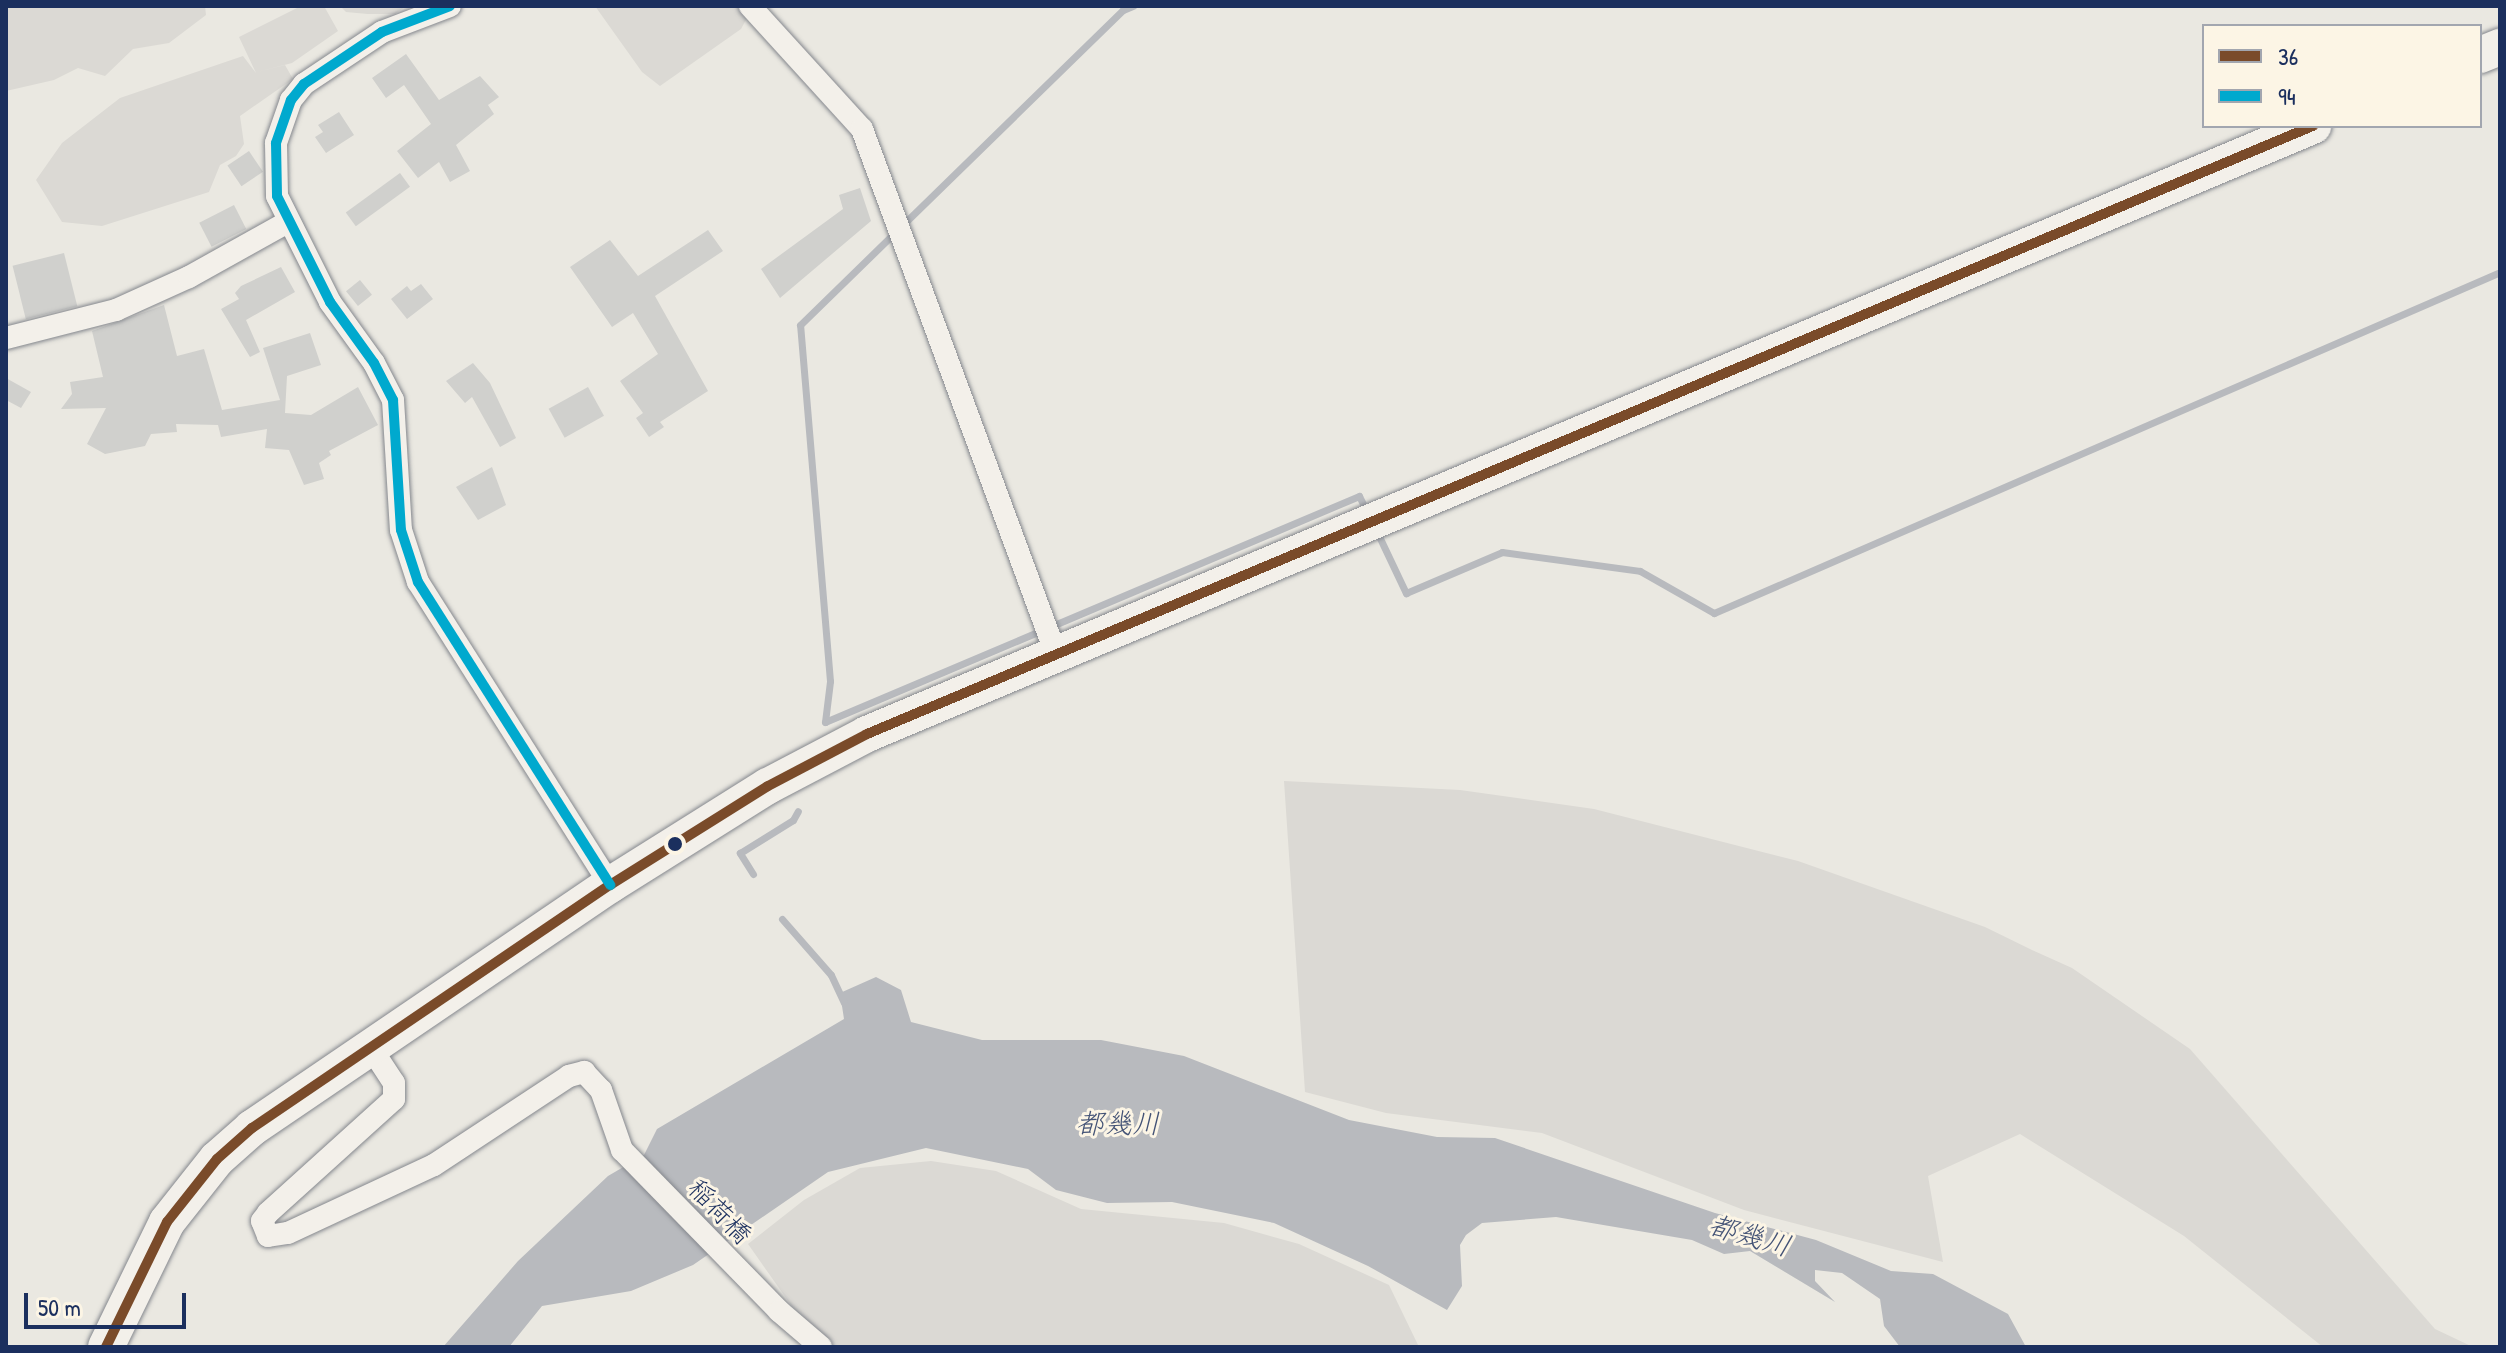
<!DOCTYPE html>
<meta charset="utf-8">
<style>
body{margin:0}
#map{position:relative;width:2506px;height:1353px;overflow:hidden;background:#eae8e1;font-family:"Patrick Hand","Klee One",sans-serif}
div>[style]{position:absolute}
.green>*{inset:0;background:#dbd9d4}
.water>*{inset:0;background:#b8babe}
.stream>*{height:7px;margin:-3.5px;padding:0 3.5px;transform-origin:3.5px;border-radius:3.5px;background:#b8babe}
.building>*{inset:0;background:#d0d0cd;transform-origin:0 0}
.roads{filter:drop-shadow(0 0 2px #84878d) drop-shadow(0 0 2px #84878d)}
.minor>*{height:22px;margin:-11px;padding:0 11px;transform-origin:11px;border-radius:11px;background:#f3f0ea}
.primary>*{height:36px;margin:-18px;padding:0 18px;transform-origin:18px;border-radius:18px;background:#f3f0ea}
.bus-1>*{height:10px;margin:-5px;padding:0 5px;transform-origin:5px;border-radius:5px;background:#7a4b2a}
.bus-2>*{height:10px;margin:-5px;padding:0 5px;transform-origin:5px;border-radius:5px;background:#00a9ce}
.dots>*{width:22px;height:22px;translate:-50% -50%;box-sizing:border-box;border:4px solid #fcf5e5;border-radius:50%}
span{translate:-50% -50%;white-space:nowrap;text-align:center;line-height:1.15;-webkit-text-stroke:6px #fcf5e5;paint-order:stroke}
.street-label{font-size:26px;color:#1b2f5e}
.water-label{font-size:28px;color:#445376;font-style:italic}
.frame{position:absolute;inset:0;border:8px solid #1b2f5e;pointer-events:none}
.legend{position:absolute;left:2202px;top:24px;width:280px;height:104px;box-sizing:border-box;background:#fcf5e5;border:2px solid #a2a6af;margin:0;padding:10px 14px;list-style:none;font-size:24px;color:#1b2f5e}
.legend li{display:flex;align-items:center;gap:16px;height:40px}
.legend b{width:40px;border:2px solid #a2a6af}
.scale{position:absolute;left:24px;top:1293px;width:162px;height:36px;box-sizing:border-box;border:4px solid #1b2f5e;border-top:0;padding-left:10px;font-size:24px;line-height:28px;white-space:nowrap;color:#1b2f5e;-webkit-text-stroke:6px #fcf5e5;paint-order:stroke}
</style>
<div id="map">
<div class="green">
<i style="clip-path:polygon(6px 6px,205px 6px,206px 15px,169px 43px,133px 49px,105px 76px,78px 68px,54px 80px,6px 91px)"></i>
<i style="clip-path:polygon(301px 6px,324px 6px,338px 31px,292px 63px,257px 72px,285px 65px,293px 79px,240px 116px,244px 144px,236px 156px,220px 165px,209px 192px,102px 226px,62px 222px,36px 180px,62px 143px,120px 98px,243px 56px,256px 73px,239px 37px)"></i>
<i style="clip-path:polygon(340px 6px,406px 6px,395px 14px,368px 14px,346px 12px)"></i>
<i style="clip-path:polygon(595px 6px,739px 6px,748px 16px,741px 29px,660px 86px,642px 72px)"></i>
<i style="clip-path:polygon(1284px 781px,1460px 790px,1594px 809px,1798px 861px,1985px 927px,2032px 950px,2072px 968px,2190px 1049px,2435px 1329px,2473px 1347px,2323px 1347px,2184px 1236px,2020px 1134px,1928px 1176px,1943px 1262px,1744px 1210px,1542px 1133px,1386px 1113px,1305px 1092px)"></i>
<i style="clip-path:polygon(931px 1161px,996px 1171px,1081px 1209px,1224px 1223px,1299px 1244px,1389px 1285px,1419px 1347px,835px 1347px,793px 1308px,748px 1244px,804px 1200px,860px 1168px)"></i>
</div>
<div class="water">
<i style="clip-path:polygon(876px 977px,901px 990px,911px 1022px,982px 1040px,1101px 1040px,1184px 1056px,1349px 1120px,1437px 1137px,1495px 1138px,1715px 1213px,1816px 1240px,1891px 1271px,1933px 1274px,2008px 1314px,2026px 1347px,1900px 1347px,1884px 1326px,1880px 1299px,1842px 1273px,1815px 1270px,1815px 1281px,1835px 1302px,1750px 1251px,1724px 1254px,1692px 1240px,1556px 1217px,1482px 1223px,1466px 1235px,1460px 1245px,1462px 1286px,1447px 1310px,1368px 1266px,1274px 1223px,1172px 1202px,1107px 1203px,1056px 1190px,1028px 1169px,926px 1148px,828px 1172px,693px 1265px,631px 1291px,542px 1306px,509px 1347px,443px 1347px,518px 1261px,608px 1176px,644px 1155px,657px 1129px,844px 1019px,840px 993px)"></i>
</div>
<div class="stream">
<i style="left:1377px;top:532px;width:68px;rotate:64.6deg"></i>
<i style="left:1406px;top:593px;width:104px;rotate:-23.1deg"></i>
<i style="left:1502px;top:552px;width:139px;rotate:7.8deg"></i>
<i style="left:1640px;top:571px;width:85px;rotate:29.6deg"></i>
<i style="left:1714px;top:613px;width:857px;rotate:-23.45deg"></i>
<i style="left:825px;top:722px;width:580px;rotate:-22.94deg"></i>
<i style="left:1359px;top:496px;width:20px;rotate:63deg"></i>
<i style="left:825px;top:722px;width:41px;rotate:-83deg"></i>
<i style="left:830px;top:681px;width:357px;rotate:-94.8deg"></i>
<i style="left:800px;top:325px;width:451px;rotate:-44.3deg"></i>
<i style="left:1123px;top:10px;width:11px;rotate:-22deg"></i>
<i style="left:753px;top:874px;width:25px;rotate:-122deg"></i>
<i style="left:740px;top:853px;width:62px;rotate:-31.9deg"></i>
<i style="left:793px;top:820px;width:10px;rotate:-61deg"></i>
<i style="left:782px;top:919px;width:74px;rotate:48.8deg"></i>
<i style="left:831px;top:975px;width:31px;rotate:65deg"></i>
</div>
<div class="building">
<i style="clip-path:polygon(406px 54px,439px 100px,480px 76px,499px 97px,488px 105px,494px 114px,456px 145px,470px 171px,450px 182px,439px 162px,418px 178px,397px 151px,431px 124px,404px 85px,386px 98px,372px 78px)"></i>
<i style="clip-path:polygon(339px 112px,354px 135px,326px 153px,315px 137px,323px 132px,318px 125px)"></i>
<i style="left:249px;top:151px;width:25px;height:26px;rotate:56deg"></i>
<i style="left:400px;top:173px;width:17px;height:67px;rotate:54deg"></i>
<i style="clip-path:polygon(860px 188px,871px 221px,780px 298px,761px 269px,843px 209px,839px 195px)"></i>
<i style="left:234px;top:205px;width:27px;height:39px;rotate:63deg"></i>
<i style="clip-path:polygon(708px 230px,723px 251px,655px 296px,708px 391px,660px 422px,664px 427px,649px 437px,636px 418px,643px 413px,620px 381px,658px 354px,633px 313px,612px 327px,570px 267px,610px 240px,638px 276px)"></i>
<i style="left:64px;top:253px;width:55px;height:53px;rotate:76deg"></i>
<i style="clip-path:polygon(281px 267px,295px 292px,246px 320px,260px 352px,250px 357px,221px 309px,239px 299px,235px 293px,241px 286px)"></i>
<i style="left:360px;top:280px;width:19px;height:18px;rotate:51deg"></i>
<i style="clip-path:polygon(421px 284px,433px 299px,407px 319px,391px 299px,407px 286px,411px 291px)"></i>
<i style="clip-path:polygon(164px 305px,177px 356px,204px 349px,222px 410px,280px 400px,263px 348px,310px 333px,321px 365px,287px 376px,285px 413px,311px 415px,358px 387px,378px 425px,329px 451px,331px 455px,319px 463px,324px 479px,304px 485px,289px 450px,265px 448px,267px 429px,221px 437px,218px 425px,176px 424px,177px 432px,151px 434px,145px 446px,105px 454px,87px 444px,106px 408px,61px 409px,72px 394px,70px 382px,103px 377px,92px 331px)"></i>
<i style="clip-path:polygon(473px 363px,490px 383px,516px 438px,500px 447px,472px 397px,465px 403px,446px 381px)"></i>
<i style="clip-path:polygon(6px 378px,31px 392px,21px 408px,6px 400px)"></i>
<i style="left:588px;top:387px;width:33px;height:45px;rotate:61deg"></i>
<i style="clip-path:polygon(492px 467px,506px 505px,478px 520px,456px 487px)"></i>
</div>
<div class="roads">
<div class="minor">
<i style="left:450px;top:6px;width:73px;rotate:159.1deg"></i>
<i style="left:382px;top:32px;width:94px;rotate:146.3deg"></i>
<i style="left:304px;top:84px;width:21px;rotate:129deg"></i>
<i style="left:291px;top:100px;width:46px;rotate:109.2deg"></i>
<i style="left:276px;top:143px;width:53px;rotate:88.9deg"></i>
<i style="left:277px;top:196px;width:119px;rotate:63.4deg"></i>
<i style="left:330px;top:302px;width:75px;rotate:54.2deg"></i>
<i style="left:374px;top:363px;width:42px;rotate:62.8deg"></i>
<i style="left:393px;top:400px;width:130px;rotate:86.5deg"></i>
<i style="left:401px;top:530px;width:55px;rotate:71.9deg"></i>
<i style="left:418px;top:582px;width:359px;rotate:57.6deg"></i>
<i style="left:750px;top:6px;width:166px;rotate:47.7deg"></i>
<i style="left:862px;top:129px;width:563px;rotate:69.73deg"></i>
<i style="left:6px;top:338px;width:114px;rotate:-14.3deg"></i>
<i style="left:116px;top:310px;width:80px;rotate:-24.3deg"></i>
<i style="left:189px;top:277px;width:113px;rotate:-29.1deg"></i>
<i style="left:369px;top:1045px;width:45px;rotate:56.7deg"></i>
<i style="left:394px;top:1083px;width:16px;rotate:90deg"></i>
<i style="left:394px;top:1099px;width:170px;rotate:137.9deg"></i>
<i style="left:268px;top:1213px;width:10px;rotate:127deg"></i>
<i style="left:262px;top:1221px;width:16px;rotate:68deg"></i>
<i style="left:268px;top:1236px;width:20px;rotate:-9deg"></i>
<i style="left:288px;top:1233px;width:161px;rotate:-25deg"></i>
<i style="left:434px;top:1165px;width:162px;rotate:-33.4deg"></i>
<i style="left:569px;top:1076px;width:16px;rotate:-15deg"></i>
<i style="left:584px;top:1072px;width:25px;rotate:47deg"></i>
<i style="left:601px;top:1090px;width:64px;rotate:70.7deg"></i>
<i style="left:622px;top:1150px;width:225px;rotate:45.7deg"></i>
<i style="left:779px;top:1311px;width:55px;rotate:40.6deg"></i>
</div>
<div class="primary">
<i style="left:2480px;top:55px;width:22px;rotate:-22deg"></i>
<i style="left:106px;top:1347px;width:139px;rotate:-64deg"></i>
<i style="left:167px;top:1222px;width:80px;rotate:-51.6deg"></i>
<i style="left:217px;top:1159px;width:47px;rotate:-41.5deg"></i>
<i style="left:252px;top:1128px;width:433px;rotate:-34.2deg"></i>
<i style="left:610px;top:885px;width:186px;rotate:-32.1deg"></i>
<i style="left:768px;top:786px;width:112px;rotate:-27.7deg"></i>
<i style="left:867px;top:734px;width:1569px;rotate:-22.81deg"></i>
</div>
</div>
<div class="bus-1">
<i style="left:106px;top:1347px;width:139px;rotate:-64deg"></i>
<i style="left:167px;top:1222px;width:80px;rotate:-51.6deg"></i>
<i style="left:217px;top:1159px;width:47px;rotate:-41.5deg"></i>
<i style="left:252px;top:1128px;width:433px;rotate:-34.2deg"></i>
<i style="left:610px;top:885px;width:186px;rotate:-32.1deg"></i>
<i style="left:768px;top:786px;width:112px;rotate:-27.7deg"></i>
<i style="left:867px;top:734px;width:1569px;rotate:-22.81deg"></i>
</div>
<div class="bus-2">
<i style="left:450px;top:6px;width:73px;rotate:159.1deg"></i>
<i style="left:382px;top:32px;width:94px;rotate:146.3deg"></i>
<i style="left:304px;top:84px;width:21px;rotate:129deg"></i>
<i style="left:291px;top:100px;width:46px;rotate:109.2deg"></i>
<i style="left:276px;top:143px;width:53px;rotate:88.9deg"></i>
<i style="left:277px;top:196px;width:119px;rotate:63.4deg"></i>
<i style="left:330px;top:302px;width:75px;rotate:54.2deg"></i>
<i style="left:374px;top:363px;width:42px;rotate:62.8deg"></i>
<i style="left:393px;top:400px;width:130px;rotate:86.5deg"></i>
<i style="left:401px;top:530px;width:55px;rotate:71.9deg"></i>
<i style="left:418px;top:582px;width:359px;rotate:57.6deg"></i>
</div>
<div class="dots">
<i style="left:675px;top:844px;background:#1b2f5e"></i>
</div>
<div class="street-label">
<span style="left:720px;top:1211px;rotate:46deg">稲荷橋</span>
</div>
<div class="water-label">
<span style="left:1118px;top:1123px">都幾川</span>
<span style="left:1750px;top:1235px;rotate:16deg">都幾川</span>
</div>
<div class="frame"></div>
<ul class="legend">
<li><b style="height:10px;background:#7a4b2a"></b>36</li>
<li><b style="height:10px;background:#00a9ce"></b>94</li>
</ul>
<div class="scale">50 m</div>
</div>
